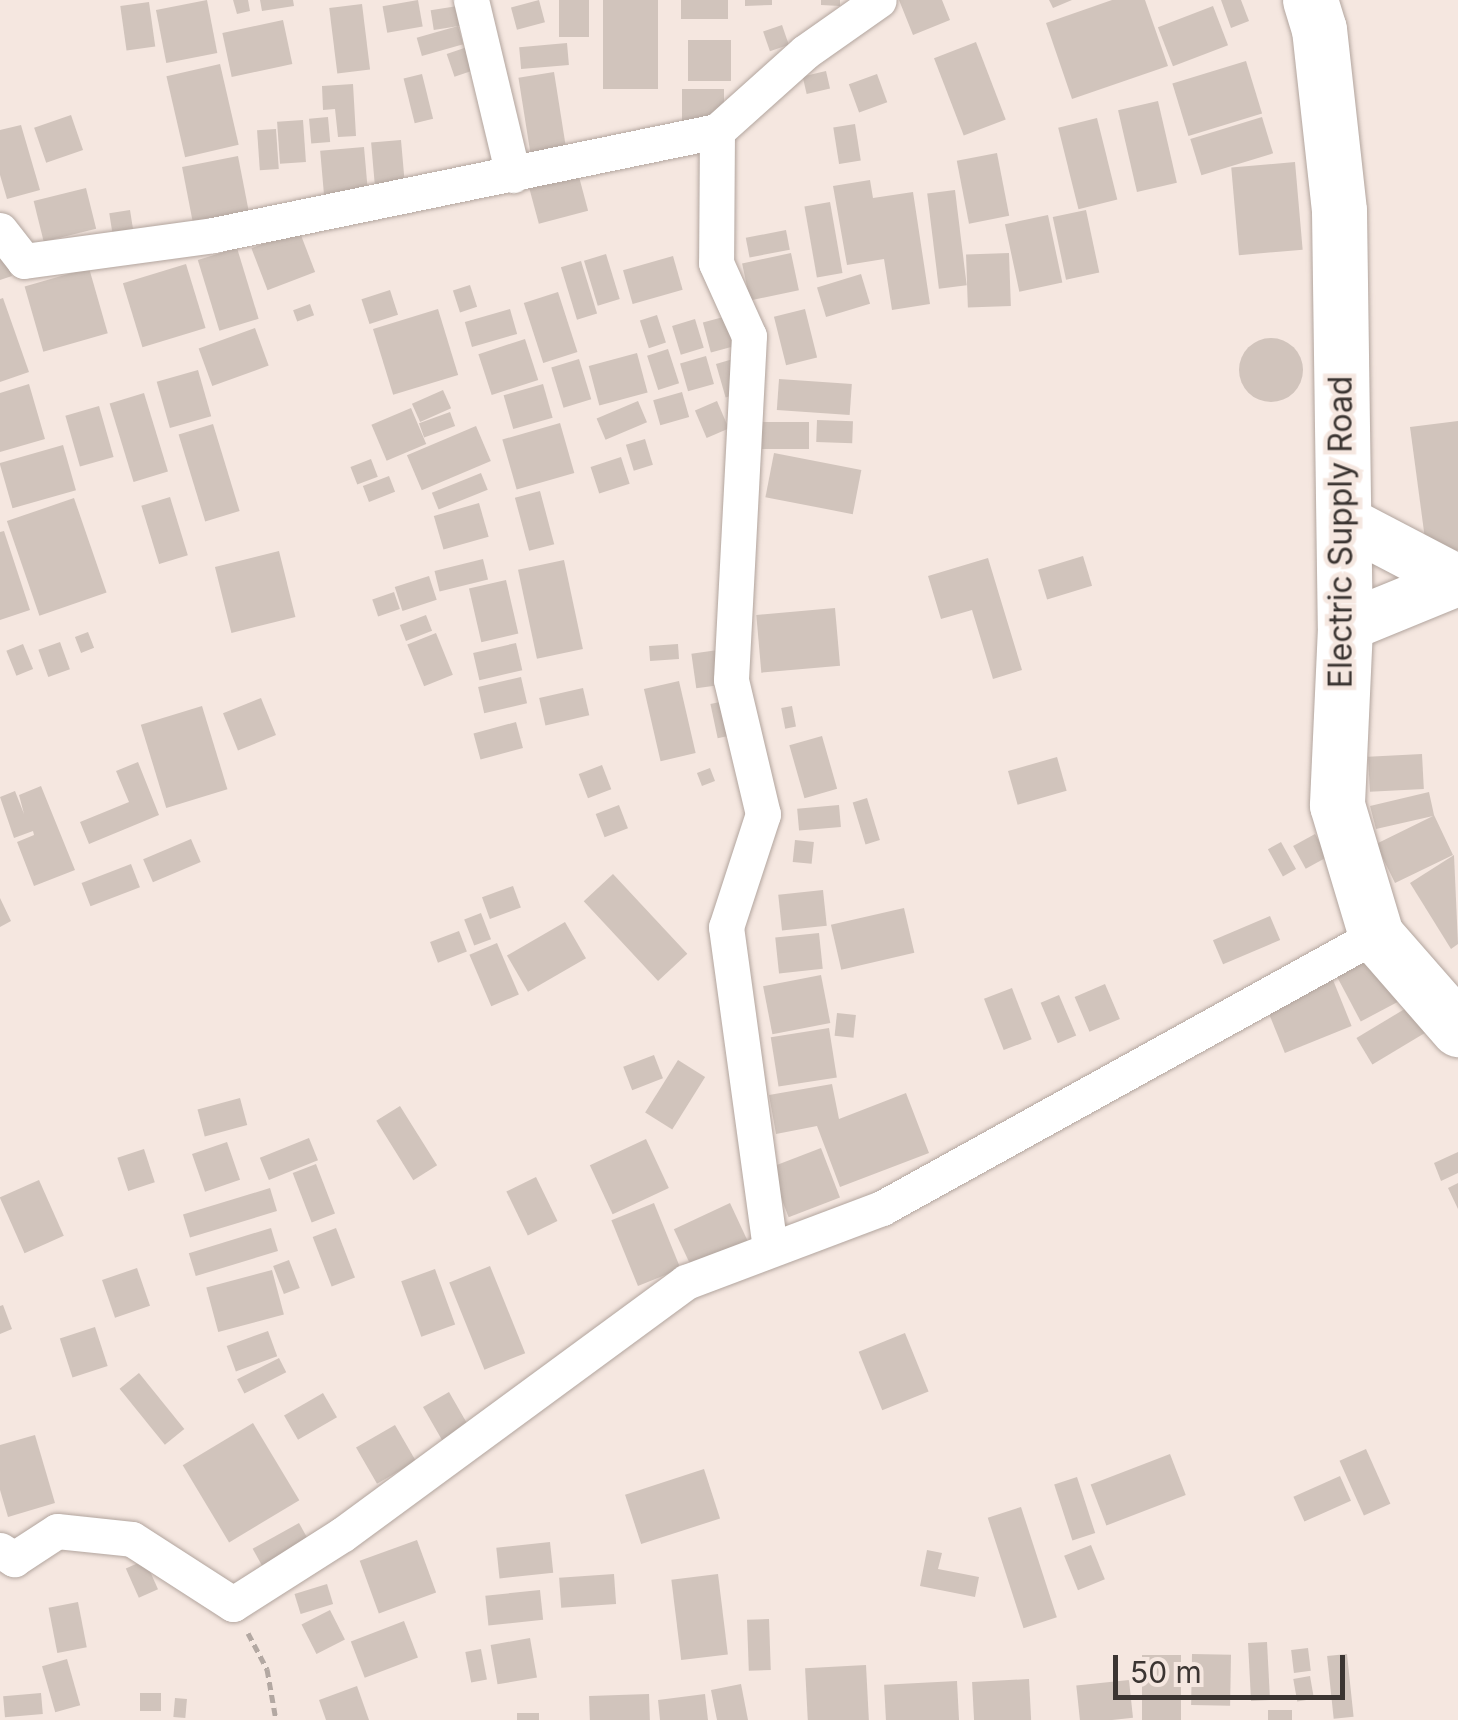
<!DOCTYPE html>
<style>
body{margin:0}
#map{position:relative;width:1458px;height:1720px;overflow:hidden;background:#f5e7e0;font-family:Inter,sans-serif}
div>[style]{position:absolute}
.building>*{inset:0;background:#d1c4bc;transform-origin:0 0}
.round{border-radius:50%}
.path>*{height:5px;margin-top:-2.5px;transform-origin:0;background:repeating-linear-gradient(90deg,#b3a8a2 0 8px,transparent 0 13px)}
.roads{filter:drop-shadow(0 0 2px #b2a59e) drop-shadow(0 0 2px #b2a59e)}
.street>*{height:35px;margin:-17.5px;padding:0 17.5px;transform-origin:17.5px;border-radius:17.5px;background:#fff}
.secondary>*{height:50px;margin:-25px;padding:0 25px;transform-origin:25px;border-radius:25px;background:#fff}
.primary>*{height:55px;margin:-27.5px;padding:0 27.5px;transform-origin:27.5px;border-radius:27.5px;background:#fff}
span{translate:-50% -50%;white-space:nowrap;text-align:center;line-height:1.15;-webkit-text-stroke:9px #f5e7e0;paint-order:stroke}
.street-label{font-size:32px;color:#3b3532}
.scale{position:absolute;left:1113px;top:1655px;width:232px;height:45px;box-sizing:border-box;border:5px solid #3b3532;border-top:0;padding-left:12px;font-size:30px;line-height:35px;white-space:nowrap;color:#3b3532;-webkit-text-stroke:8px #f5e7e0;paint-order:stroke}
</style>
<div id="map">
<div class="building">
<i style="left:207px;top:0;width:54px;height:52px;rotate:79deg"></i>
<i style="clip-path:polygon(233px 0,248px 0,250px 11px,237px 14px)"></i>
<i style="clip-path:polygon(260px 0,293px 0,294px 6px,262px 11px)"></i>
<i style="left:418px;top:0;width:27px;height:36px;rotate:80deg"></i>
<i style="left:539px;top:0;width:23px;height:29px;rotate:75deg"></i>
<i style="left:559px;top:0;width:30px;height:37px"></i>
<i style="left:603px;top:0;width:55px;height:89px"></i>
<i style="left:681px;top:0;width:47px;height:19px"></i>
<i style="clip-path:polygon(745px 0,772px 0,772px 5px,745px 6px)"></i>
<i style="clip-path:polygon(821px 0,840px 0,840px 6px,821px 5px)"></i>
<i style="clip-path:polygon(899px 0,942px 0,950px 20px,913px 35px)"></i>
<i style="clip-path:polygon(1049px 0,1072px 0,1053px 8px)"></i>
<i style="clip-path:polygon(1112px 0,1145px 0,1168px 66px,1072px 99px,1046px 23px)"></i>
<i style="clip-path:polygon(1221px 0,1241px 0,1249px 21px,1231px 28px)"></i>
<i style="left:149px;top:2px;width:45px;height:29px;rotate:82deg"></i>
<i style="left:483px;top:2px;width:20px;height:53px;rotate:81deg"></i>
<i style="left:362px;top:4px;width:66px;height:33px;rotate:83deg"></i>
<i style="left:1213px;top:6px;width:42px;height:59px;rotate:69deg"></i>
<i style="left:283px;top:20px;width:45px;height:62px;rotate:78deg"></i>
<i style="left:782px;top:25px;width:21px;height:20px;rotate:71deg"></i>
<i style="left:458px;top:26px;width:19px;height:43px;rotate:74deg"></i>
<i style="left:688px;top:40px;width:43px;height:41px"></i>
<i style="left:976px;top:42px;width:83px;height:45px;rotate:69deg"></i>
<i style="left:567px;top:43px;width:22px;height:48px;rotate:85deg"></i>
<i style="left:476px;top:44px;width:24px;height:31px;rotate:71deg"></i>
<i style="left:1246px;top:61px;width:55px;height:77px;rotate:73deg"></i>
<i style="left:220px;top:64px;width:83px;height:55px;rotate:77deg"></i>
<i style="left:826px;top:71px;width:18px;height:24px;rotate:77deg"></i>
<i style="left:554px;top:72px;width:77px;height:36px;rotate:81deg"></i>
<i style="left:422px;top:74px;width:46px;height:19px;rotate:76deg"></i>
<i style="left:877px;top:74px;width:30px;height:30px;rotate:70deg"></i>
<i style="clip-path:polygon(353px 84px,356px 136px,338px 137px,335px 109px,323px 110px,322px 86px)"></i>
<i style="left:682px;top:89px;width:42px;height:41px"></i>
<i style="left:1158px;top:101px;width:84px;height:41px;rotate:77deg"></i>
<i style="left:71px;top:115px;width:37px;height:39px;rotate:71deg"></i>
<i style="left:328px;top:117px;width:25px;height:19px;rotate:85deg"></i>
<i style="left:1262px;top:117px;width:38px;height:75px;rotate:73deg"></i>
<i style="left:1097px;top:118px;width:84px;height:40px;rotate:76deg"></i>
<i style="left:303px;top:120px;width:42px;height:26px;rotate:86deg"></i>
<i style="left:855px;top:124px;width:37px;height:22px;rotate:81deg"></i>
<i style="clip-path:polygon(21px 125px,40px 190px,7px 199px,0 175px,0 130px)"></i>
<i style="left:276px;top:129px;width:40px;height:19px;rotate:86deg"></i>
<i style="left:401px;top:140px;width:50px;height:30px;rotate:85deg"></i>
<i style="left:364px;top:147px;width:49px;height:44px;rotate:85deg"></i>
<i style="left:997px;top:153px;width:64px;height:41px;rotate:79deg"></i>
<i style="left:238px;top:156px;width:64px;height:57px;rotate:79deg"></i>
<i style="left:1295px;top:162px;width:88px;height:64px;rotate:85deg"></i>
<i style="left:578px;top:173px;width:39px;height:51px;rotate:75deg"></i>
<i style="clip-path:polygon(870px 180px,873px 198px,913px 192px,930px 304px,892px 310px,884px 259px,847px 265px,833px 186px)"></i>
<i style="left:86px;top:188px;width:42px;height:54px;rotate:76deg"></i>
<i style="left:955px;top:190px;width:96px;height:28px;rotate:83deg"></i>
<i style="left:830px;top:202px;width:72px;height:26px;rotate:80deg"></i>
<i style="left:130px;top:210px;width:36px;height:21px;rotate:81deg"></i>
<i style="left:1086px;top:210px;width:64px;height:34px;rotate:78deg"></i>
<i style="left:1048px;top:215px;width:69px;height:44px;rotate:78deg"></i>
<i style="left:299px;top:230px;width:45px;height:51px;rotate:69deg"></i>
<i style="left:786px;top:230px;width:20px;height:41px;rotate:79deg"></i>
<i style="clip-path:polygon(0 246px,12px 276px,0 280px)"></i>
<i style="left:237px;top:248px;width:74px;height:41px;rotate:73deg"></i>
<i style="left:791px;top:253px;width:38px;height:50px;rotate:78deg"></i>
<i style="left:1009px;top:253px;width:53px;height:43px;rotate:88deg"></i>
<i style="left:606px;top:254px;width:47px;height:23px;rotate:73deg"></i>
<i style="left:673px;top:256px;width:35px;height:52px;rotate:74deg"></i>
<i style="left:581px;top:261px;width:55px;height:21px;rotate:73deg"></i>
<i style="left:186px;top:264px;width:67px;height:66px;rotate:73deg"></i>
<i style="left:89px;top:268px;width:68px;height:67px;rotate:74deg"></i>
<i style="left:861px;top:274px;width:31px;height:46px;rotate:73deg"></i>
<i style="left:470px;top:285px;width:23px;height:18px;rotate:72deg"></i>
<i style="left:390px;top:290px;width:26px;height:30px;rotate:72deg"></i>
<i style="left:558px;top:292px;width:63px;height:36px;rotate:72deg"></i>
<i style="clip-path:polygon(3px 298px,29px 372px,0 382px,0 299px)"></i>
<i style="left:310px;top:304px;width:12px;height:18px;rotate:70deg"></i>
<i style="left:438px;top:309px;width:69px;height:68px;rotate:73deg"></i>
<i style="left:510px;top:309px;width:26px;height:47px;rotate:74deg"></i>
<i style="left:805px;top:309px;width:50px;height:32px;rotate:76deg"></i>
<i style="left:657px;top:315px;width:29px;height:18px;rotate:72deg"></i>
<i style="left:727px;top:316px;width:31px;height:25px;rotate:75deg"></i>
<i style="left:695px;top:319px;width:30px;height:24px;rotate:73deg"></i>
<i style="left:255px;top:328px;width:40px;height:60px;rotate:70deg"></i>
<i class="round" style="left:1239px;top:338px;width:64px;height:64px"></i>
<i style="left:525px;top:339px;width:43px;height:49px;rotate:72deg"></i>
<i style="left:668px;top:349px;width:36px;height:22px;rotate:72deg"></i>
<i style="left:637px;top:353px;width:41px;height:50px;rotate:75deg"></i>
<i style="left:706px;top:356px;width:29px;height:27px;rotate:74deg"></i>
<i style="left:740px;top:357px;width:35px;height:25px;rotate:74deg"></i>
<i style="left:579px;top:359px;width:42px;height:29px;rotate:73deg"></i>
<i style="left:198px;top:370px;width:48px;height:43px;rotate:74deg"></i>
<i style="left:779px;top:379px;width:73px;height:31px;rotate:4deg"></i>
<i style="clip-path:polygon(29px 384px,45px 439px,0 452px,0 393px)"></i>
<i style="left:543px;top:384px;width:35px;height:41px;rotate:74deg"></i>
<i style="left:443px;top:390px;width:20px;height:34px;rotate:66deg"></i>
<i style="left:682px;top:392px;width:26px;height:30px;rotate:74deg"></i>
<i style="left:144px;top:393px;width:82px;height:36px;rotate:73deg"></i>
<i style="left:638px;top:401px;width:23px;height:45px;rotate:67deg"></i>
<i style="left:717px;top:401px;width:30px;height:24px;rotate:67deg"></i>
<i style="left:99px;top:406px;width:53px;height:35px;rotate:74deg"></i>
<i style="left:411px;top:408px;width:39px;height:43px;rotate:67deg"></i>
<i style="left:450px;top:412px;width:15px;height:33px;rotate:70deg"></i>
<i style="left:817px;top:420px;width:36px;height:22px;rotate:2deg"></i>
<i style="clip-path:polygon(1458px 421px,1458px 550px,1427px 554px,1410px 427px)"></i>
<i style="left:762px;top:422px;width:47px;height:27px"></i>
<i style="left:560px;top:423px;width:52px;height:60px;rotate:74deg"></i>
<i style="left:213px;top:424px;width:91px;height:36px;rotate:73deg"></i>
<i style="left:476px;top:426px;width:38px;height:75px;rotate:67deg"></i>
<i style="left:645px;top:439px;width:27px;height:20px;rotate:73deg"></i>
<i style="left:63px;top:445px;width:47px;height:66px;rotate:74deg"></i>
<i style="left:774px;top:453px;width:89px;height:45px;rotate:11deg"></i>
<i style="left:621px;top:457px;width:28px;height:32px;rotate:72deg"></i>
<i style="left:371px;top:459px;width:19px;height:22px;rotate:69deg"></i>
<i style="left:481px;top:473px;width:18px;height:53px;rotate:68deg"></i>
<i style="left:389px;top:476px;width:17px;height:28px;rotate:69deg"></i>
<i style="left:540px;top:491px;width:55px;height:26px;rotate:75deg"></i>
<i style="left:170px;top:497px;width:61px;height:30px;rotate:73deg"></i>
<i style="left:74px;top:498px;width:100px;height:71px;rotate:71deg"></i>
<i style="left:479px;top:503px;width:35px;height:47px;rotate:74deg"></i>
<i style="clip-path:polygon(4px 531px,30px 610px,0 620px,0 532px)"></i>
<i style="left:279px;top:551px;width:68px;height:66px;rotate:76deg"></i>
<i style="left:1083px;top:556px;width:31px;height:47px;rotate:73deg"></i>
<i style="clip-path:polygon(988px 558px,1022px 670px,993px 679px,972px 610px,941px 619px,928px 576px)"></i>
<i style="left:483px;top:559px;width:21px;height:50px;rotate:76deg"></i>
<i style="left:564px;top:560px;width:91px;height:47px;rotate:78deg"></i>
<i style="left:429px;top:576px;width:25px;height:36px;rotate:72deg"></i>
<i style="left:506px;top:580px;width:55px;height:38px;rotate:77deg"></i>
<i style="left:394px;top:592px;width:18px;height:23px;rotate:71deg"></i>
<i style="left:835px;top:608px;width:58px;height:79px;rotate:85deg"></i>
<i style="left:426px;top:615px;width:17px;height:28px;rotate:69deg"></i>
<i style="left:88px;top:632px;width:17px;height:14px;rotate:69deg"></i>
<i style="left:436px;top:633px;width:45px;height:31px;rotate:68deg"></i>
<i style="left:60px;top:642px;width:29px;height:23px;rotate:70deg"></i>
<i style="left:516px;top:643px;width:28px;height:44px;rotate:77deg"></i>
<i style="left:23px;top:644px;width:27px;height:18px;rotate:68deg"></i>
<i style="left:678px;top:644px;width:15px;height:29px;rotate:86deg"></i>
<i style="left:732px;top:648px;width:35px;height:41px;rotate:82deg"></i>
<i style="left:521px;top:677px;width:27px;height:44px;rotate:77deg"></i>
<i style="left:679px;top:681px;width:74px;height:36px;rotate:77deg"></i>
<i style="left:583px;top:688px;width:28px;height:45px;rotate:77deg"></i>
<i style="left:261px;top:698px;width:40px;height:41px;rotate:68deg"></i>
<i style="left:729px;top:700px;width:35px;height:19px;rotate:78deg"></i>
<i style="left:202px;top:706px;width:87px;height:64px;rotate:73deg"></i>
<i style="left:792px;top:706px;width:21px;height:11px;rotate:79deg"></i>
<i style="left:516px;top:722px;width:27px;height:44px;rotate:75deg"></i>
<i style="left:822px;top:736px;width:55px;height:34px;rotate:74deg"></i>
<i style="left:1422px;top:754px;width:35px;height:54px;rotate:87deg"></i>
<i style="left:1057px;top:757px;width:35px;height:51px;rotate:74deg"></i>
<i style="clip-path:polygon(138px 762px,159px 815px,89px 844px,80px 822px,129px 802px,116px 771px)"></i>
<i style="left:602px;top:765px;width:26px;height:25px;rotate:69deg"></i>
<i style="left:710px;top:768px;width:14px;height:14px;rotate:69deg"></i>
<i style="clip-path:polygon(41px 786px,75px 870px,34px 886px,17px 842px,34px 835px,33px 831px,14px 838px,0 797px,15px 791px,24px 814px,19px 795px)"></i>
<i style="clip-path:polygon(1429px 792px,1434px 815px,1453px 855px,1395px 883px,1376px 844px,1433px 816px,1376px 829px,1370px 806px)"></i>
<i style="left:867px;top:798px;width:44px;height:15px;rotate:73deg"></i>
<i style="left:619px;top:805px;width:25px;height:25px;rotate:69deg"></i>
<i style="left:839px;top:805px;width:22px;height:42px;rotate:85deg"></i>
<i style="left:1315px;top:834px;width:26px;height:25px;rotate:61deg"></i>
<i style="left:191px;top:839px;width:25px;height:52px;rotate:67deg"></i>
<i style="left:795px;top:840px;width:19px;height:22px;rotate:6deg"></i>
<i style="left:1281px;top:842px;width:31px;height:15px;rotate:61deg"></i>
<i style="clip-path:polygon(1454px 855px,1458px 944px,1451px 949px,1410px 883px)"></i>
<i style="left:131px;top:864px;width:25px;height:53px;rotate:69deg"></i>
<i style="left:613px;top:874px;width:109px;height:40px;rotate:47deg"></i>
<i style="left:513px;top:886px;width:23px;height:33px;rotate:70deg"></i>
<i style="left:823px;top:890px;width:36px;height:45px;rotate:84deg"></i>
<i style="clip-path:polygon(0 898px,11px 921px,0 927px)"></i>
<i style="left:904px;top:908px;width:46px;height:75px;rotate:77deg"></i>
<i style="left:481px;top:913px;width:28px;height:18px;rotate:69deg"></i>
<i style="left:1270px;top:916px;width:26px;height:62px;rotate:67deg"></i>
<i style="left:565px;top:922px;width:42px;height:67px;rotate:60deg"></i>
<i style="left:459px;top:931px;width:22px;height:31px;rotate:69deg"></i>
<i style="left:819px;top:933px;width:36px;height:44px;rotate:84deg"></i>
<i style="left:1377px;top:937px;width:67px;height:54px;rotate:62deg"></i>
<i style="left:497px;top:943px;width:56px;height:30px;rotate:67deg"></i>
<i style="left:821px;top:975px;width:49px;height:59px;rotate:79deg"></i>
<i style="left:1331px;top:975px;width:55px;height:72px;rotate:68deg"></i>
<i style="left:1105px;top:984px;width:38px;height:33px;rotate:67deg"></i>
<i style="left:1012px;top:988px;width:55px;height:30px;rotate:69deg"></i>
<i style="left:1059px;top:995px;width:44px;height:20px;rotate:67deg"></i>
<i style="left:1413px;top:1004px;width:31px;height:66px;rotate:59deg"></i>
<i style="left:837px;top:1013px;width:19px;height:23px;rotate:6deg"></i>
<i style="left:829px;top:1028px;width:50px;height:59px;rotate:81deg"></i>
<i style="left:654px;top:1055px;width:25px;height:33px;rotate:69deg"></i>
<i style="left:678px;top:1060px;width:32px;height:62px;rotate:32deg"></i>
<i style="clip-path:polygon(832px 1084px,839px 1119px,906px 1093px,929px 1153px,840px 1187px,817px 1126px,776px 1134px,769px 1095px)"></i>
<i style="left:240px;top:1098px;width:28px;height:44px;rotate:75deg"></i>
<i style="left:400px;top:1106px;width:70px;height:28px;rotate:58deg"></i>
<i style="left:309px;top:1138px;width:24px;height:53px;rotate:68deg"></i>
<i style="left:646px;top:1139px;width:54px;height:62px;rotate:65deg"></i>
<i style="left:227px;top:1142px;width:40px;height:37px;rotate:71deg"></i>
<i style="left:821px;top:1148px;width:53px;height:55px;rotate:69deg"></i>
<i style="left:144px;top:1149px;width:35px;height:28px;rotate:72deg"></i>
<i style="clip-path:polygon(1458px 1152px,1458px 1173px,1441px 1181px,1434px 1163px)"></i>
<i style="left:316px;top:1164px;width:53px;height:25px;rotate:69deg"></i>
<i style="left:536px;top:1177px;width:49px;height:33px;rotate:64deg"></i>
<i style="left:39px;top:1180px;width:61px;height:43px;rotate:66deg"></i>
<i style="clip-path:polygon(1458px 1183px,1458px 1209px,1448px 1188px)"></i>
<i style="left:270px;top:1188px;width:24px;height:91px;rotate:73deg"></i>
<i style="left:654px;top:1203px;width:71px;height:46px;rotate:68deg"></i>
<i style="left:730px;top:1203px;width:54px;height:62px;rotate:65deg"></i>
<i style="left:271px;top:1228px;width:24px;height:86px;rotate:73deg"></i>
<i style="left:336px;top:1228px;width:53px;height:25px;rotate:69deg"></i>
<i style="left:289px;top:1260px;width:30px;height:17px;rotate:69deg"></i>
<i style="left:490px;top:1266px;width:94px;height:44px;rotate:68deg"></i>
<i style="left:137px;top:1268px;width:40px;height:37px;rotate:71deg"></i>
<i style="left:435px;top:1269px;width:59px;height:36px;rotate:70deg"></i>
<i style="left:272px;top:1270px;width:46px;height:68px;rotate:75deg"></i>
<i style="clip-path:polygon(3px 1305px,12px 1329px,0 1334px,0 1306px)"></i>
<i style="left:95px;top:1327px;width:41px;height:37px;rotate:72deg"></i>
<i style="left:268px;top:1331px;width:27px;height:44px;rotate:70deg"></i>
<i style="left:905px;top:1333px;width:63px;height:50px;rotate:68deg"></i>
<i style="left:279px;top:1358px;width:16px;height:47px;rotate:63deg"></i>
<i style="left:139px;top:1373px;width:72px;height:25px;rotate:51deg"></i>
<i style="left:449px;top:1392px;width:40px;height:30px;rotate:60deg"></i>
<i style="left:323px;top:1393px;width:28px;height:45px;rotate:60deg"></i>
<i style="left:253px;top:1423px;width:90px;height:82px;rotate:59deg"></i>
<i style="left:395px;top:1425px;width:42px;height:45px;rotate:60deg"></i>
<i style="clip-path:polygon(35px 1435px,55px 1503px,8px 1517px,0 1490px,0 1445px)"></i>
<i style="left:1366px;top:1449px;width:60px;height:29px;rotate:66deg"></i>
<i style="left:1170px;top:1454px;width:44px;height:85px;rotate:69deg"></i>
<i style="left:704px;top:1469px;width:52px;height:83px;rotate:72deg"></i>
<i style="left:1340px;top:1476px;width:27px;height:51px;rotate:66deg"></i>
<i style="left:1077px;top:1477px;width:59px;height:24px;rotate:72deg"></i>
<i style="left:1021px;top:1507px;width:116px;height:35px;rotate:72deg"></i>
<i style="left:299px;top:1523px;width:21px;height:53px;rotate:61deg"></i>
<i style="left:417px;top:1540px;width:56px;height:61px;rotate:70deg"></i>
<i style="left:550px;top:1542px;width:31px;height:54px;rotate:84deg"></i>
<i style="left:1091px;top:1545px;width:37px;height:29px;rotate:68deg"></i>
<i style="clip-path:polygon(927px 1550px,942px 1553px,938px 1569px,979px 1577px,975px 1597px,920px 1586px)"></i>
<i style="left:145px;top:1560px;width:32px;height:21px;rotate:66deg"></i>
<i style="left:614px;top:1574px;width:30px;height:55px;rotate:86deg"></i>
<i style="left:718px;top:1574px;width:81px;height:47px;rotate:83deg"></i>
<i style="left:327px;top:1584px;width:21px;height:34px;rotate:73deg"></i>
<i style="left:540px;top:1590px;width:30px;height:55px;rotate:84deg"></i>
<i style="left:78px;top:1602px;width:46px;height:30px;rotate:79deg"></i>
<i style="left:330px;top:1610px;width:33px;height:32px;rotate:63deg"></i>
<i style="left:769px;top:1619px;width:51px;height:22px;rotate:88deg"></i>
<i style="left:404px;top:1621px;width:39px;height:57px;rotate:69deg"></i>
<i style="left:530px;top:1638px;width:40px;height:40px;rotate:80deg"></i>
<i style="left:1267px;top:1642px;width:58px;height:19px;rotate:87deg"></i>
<i style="left:1308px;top:1648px;width:23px;height:17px;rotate:83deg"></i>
<i style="left:481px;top:1649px;width:31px;height:16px;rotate:79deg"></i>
<i style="left:1192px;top:1654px;width:39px;height:51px;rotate:1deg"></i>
<i style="left:1347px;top:1654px;width:63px;height:20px;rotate:84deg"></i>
<i style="left:1142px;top:1655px;width:39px;height:65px"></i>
<i style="left:67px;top:1659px;width:48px;height:26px;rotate:74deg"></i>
<i style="left:866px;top:1665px;width:55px;height:61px;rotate:87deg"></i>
<i style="left:1310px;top:1676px;width:23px;height:17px;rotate:80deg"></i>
<i style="left:1029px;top:1679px;width:41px;height:57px;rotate:87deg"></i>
<i style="left:1129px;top:1680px;width:38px;height:53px;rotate:84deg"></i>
<i style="left:957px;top:1681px;width:39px;height:73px;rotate:87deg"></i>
<i style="clip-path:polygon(741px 1684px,748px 1720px,717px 1720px,711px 1690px)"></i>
<i style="clip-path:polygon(357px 1686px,369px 1720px,326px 1720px,319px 1700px)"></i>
<i style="left:41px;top:1693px;width:21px;height:38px;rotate:85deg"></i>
<i style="left:161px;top:1693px;width:18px;height:21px;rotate:90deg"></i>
<i style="left:649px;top:1694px;width:26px;height:60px;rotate:88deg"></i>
<i style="clip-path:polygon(705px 1694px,708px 1720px,660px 1720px,658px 1700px)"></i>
<i style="left:175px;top:1698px;width:12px;height:19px;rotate:5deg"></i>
<i style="left:1268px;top:1710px;width:24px;height:10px"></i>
<i style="left:517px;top:1713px;width:22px;height:7px"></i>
</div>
<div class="path">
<i style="left:248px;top:1633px;width:41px;rotate:62.2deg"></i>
<i style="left:267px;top:1669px;width:52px;rotate:80deg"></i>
</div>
<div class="roads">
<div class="street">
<i style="left:471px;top:0;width:180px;rotate:76.5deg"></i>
<i style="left:717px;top:131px;width:132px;rotate:90.4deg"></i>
<i style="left:716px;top:263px;width:80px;rotate:65.7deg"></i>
<i style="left:749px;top:336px;width:344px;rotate:93deg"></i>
<i style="left:731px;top:680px;width:138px;rotate:76.6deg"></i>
<i style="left:763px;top:814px;width:119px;rotate:108.1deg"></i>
<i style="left:726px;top:927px;width:323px;rotate:82.2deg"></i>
<i style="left:0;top:230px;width:39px;rotate:52deg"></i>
<i style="left:24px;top:261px;width:191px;rotate:-7.8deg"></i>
<i style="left:213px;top:235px;width:515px;rotate:-11.66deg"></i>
<i style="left:717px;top:131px;width:118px;rotate:-41.9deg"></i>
<i style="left:805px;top:52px;width:90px;rotate:-35.1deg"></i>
<i style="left:0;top:1550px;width:17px;rotate:33deg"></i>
<i style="left:14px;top:1559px;width:51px;rotate:-33.1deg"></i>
<i style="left:57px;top:1531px;width:75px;rotate:6.1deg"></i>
<i style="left:132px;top:1539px;width:120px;rotate:32.8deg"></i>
<i style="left:233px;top:1604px;width:130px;rotate:-32.5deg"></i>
<i style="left:343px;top:1534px;width:426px;rotate:-36.3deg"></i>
<i style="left:686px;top:1282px;width:210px;rotate:-20.7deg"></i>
<i style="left:882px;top:1208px;width:564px;rotate:-28.93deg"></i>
</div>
<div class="secondary">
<i style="left:1343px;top:520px;width:130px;rotate:27.6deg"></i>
<i style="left:1345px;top:627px;width:122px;rotate:-22.2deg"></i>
</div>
<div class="primary">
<i style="left:1310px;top:0;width:30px;rotate:73deg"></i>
<i style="left:1319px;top:29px;width:183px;rotate:83.7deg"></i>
<i style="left:1339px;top:211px;width:416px;rotate:89.2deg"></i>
<i style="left:1345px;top:627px;width:178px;rotate:92.6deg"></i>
<i style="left:1337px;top:805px;width:136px;rotate:73.3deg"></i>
<i style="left:1376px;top:935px;width:125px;rotate:48.9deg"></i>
</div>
</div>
<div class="street-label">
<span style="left:1341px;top:532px;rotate:-90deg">Electric Supply Road</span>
</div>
<div class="scale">50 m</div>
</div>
